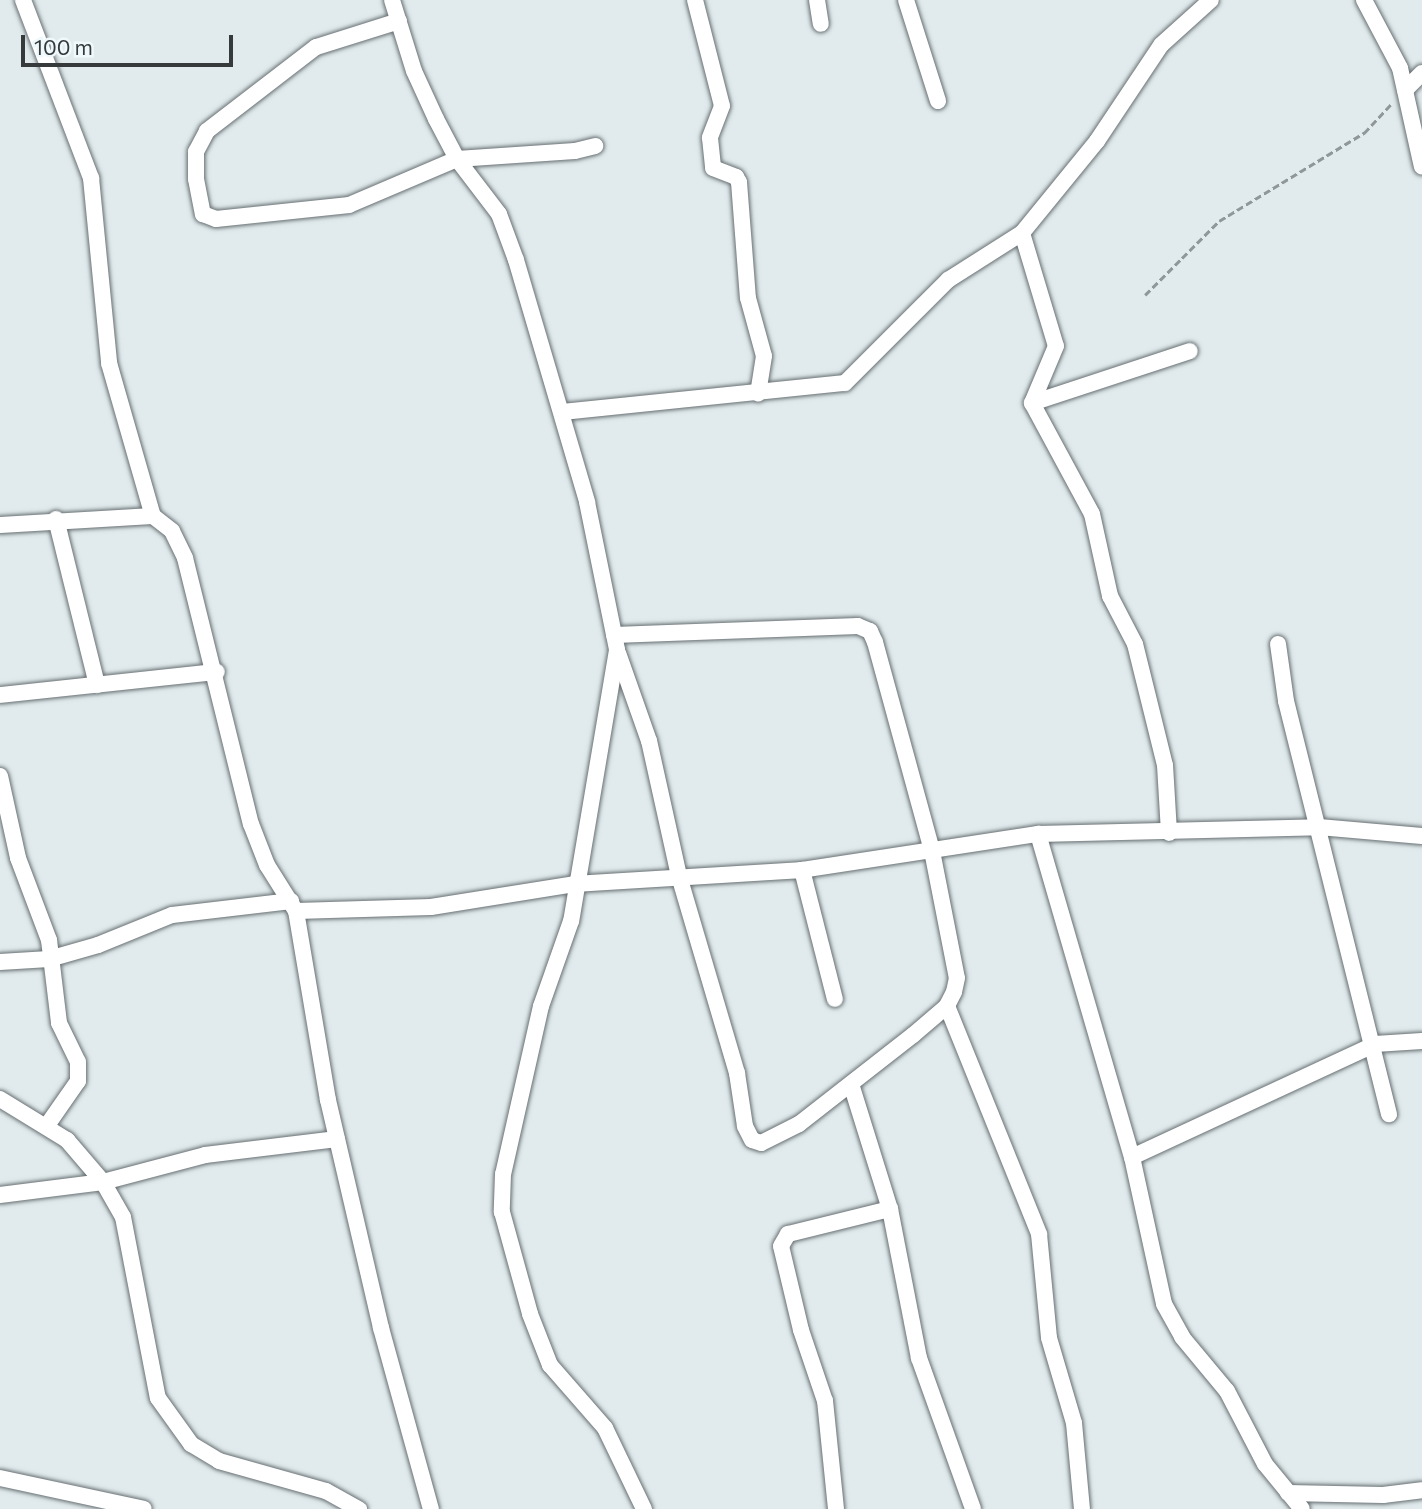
<!DOCTYPE html>
<style>
body{margin:0}
#map{position:relative;width:1422px;height:1509px;overflow:hidden;background:#e1ebed;font-family:Commissioner,sans-serif}
div>[style]{position:absolute}
.path>*{height:2.5px;margin-top:-1.25px;transform-origin:0;background:repeating-linear-gradient(90deg,#909798 0 7px,transparent 0 10.5px)}
.roads{filter:drop-shadow(0 0 2px #676f72) drop-shadow(0 0 2px #676f72)}
.minor>*{height:16px;margin:-8px;padding:0 8px;transform-origin:8px;border-radius:8px;background:#fff}
span{translate:-50% -50%;white-space:nowrap;text-align:center;line-height:1.15;-webkit-text-stroke:7px #eff8fb;paint-order:stroke}
.scale{position:absolute;left:21px;top:35px;width:212px;height:32px;box-sizing:border-box;border:4px solid #363a3b;border-top:0;padding-left:9px;font-size:21px;line-height:24px;white-space:nowrap;color:#363a3b;-webkit-text-stroke:5px #eff8fb;paint-order:stroke}
</style>
<div id="map">
<div class="path">
<i style="left:1145px;top:295px;width:105px;rotate:-45deg"></i>
<i style="left:1219px;top:221px;width:170px;rotate:-31.3deg"></i>
<i style="left:1364px;top:133px;width:42px;rotate:-46.9deg"></i>
</div>
<div class="roads">
<div class="minor">
<i style="left:23px;top:0;width:191px;rotate:69.1deg"></i>
<i style="left:91px;top:178px;width:186px;rotate:84.4deg"></i>
<i style="left:109px;top:363px;width:159px;rotate:74deg"></i>
<i style="left:153px;top:516px;width:24px;rotate:38deg"></i>
<i style="left:172px;top:531px;width:30px;rotate:64deg"></i>
<i style="left:185px;top:558px;width:274px;rotate:76.1deg"></i>
<i style="left:251px;top:824px;width:44px;rotate:68.7deg"></i>
<i style="left:267px;top:865px;width:54px;rotate:57.8deg"></i>
<i style="left:296px;top:911px;width:192px;rotate:80.4deg"></i>
<i style="left:328px;top:1100px;width:234px;rotate:76.9deg"></i>
<i style="left:381px;top:1328px;width:188px;rotate:74.6deg"></i>
<i style="left:392px;top:0;width:74px;rotate:72.8deg"></i>
<i style="left:414px;top:71px;width:53px;rotate:65.4deg"></i>
<i style="left:436px;top:119px;width:45px;rotate:62.3deg"></i>
<i style="left:457px;top:159px;width:69px;rotate:52.6deg"></i>
<i style="left:499px;top:214px;width:49px;rotate:69.7deg"></i>
<i style="left:516px;top:260px;width:252px;rotate:73.6deg"></i>
<i style="left:587px;top:502px;width:151px;rotate:78.5deg"></i>
<i style="left:617px;top:650px;width:275px;rotate:99.6deg"></i>
<i style="left:571px;top:921px;width:90px;rotate:109.4deg"></i>
<i style="left:541px;top:1006px;width:172px;rotate:102.7deg"></i>
<i style="left:503px;top:1174px;width:38px;rotate:92deg"></i>
<i style="left:502px;top:1212px;width:106px;rotate:74.6deg"></i>
<i style="left:530px;top:1314px;width:55px;rotate:68.6deg"></i>
<i style="left:550px;top:1365px;width:84px;rotate:48.9deg"></i>
<i style="left:605px;top:1428px;width:90px;rotate:64.3deg"></i>
<i style="left:695px;top:0;width:109px;rotate:75.7deg"></i>
<i style="left:722px;top:106px;width:34px;rotate:111deg"></i>
<i style="left:710px;top:138px;width:30px;rotate:84deg"></i>
<i style="left:713px;top:168px;width:25px;rotate:21deg"></i>
<i style="left:736px;top:177px;width:6px;rotate:59deg"></i>
<i style="left:739px;top:182px;width:116px;rotate:85.6deg"></i>
<i style="left:748px;top:298px;width:60px;rotate:74.6deg"></i>
<i style="left:764px;top:356px;width:38px;rotate:99deg"></i>
<i style="left:817px;top:0;width:24px;rotate:81deg"></i>
<i style="left:906px;top:0;width:106px;rotate:72.4deg"></i>
<i style="left:1364px;top:0;width:77px;rotate:62.1deg"></i>
<i style="left:1400px;top:68px;width:101px;rotate:77.5deg"></i>
<i style="left:399px;top:21px;width:87px;rotate:162.6deg"></i>
<i style="left:316px;top:47px;width:138px;rotate:142.4deg"></i>
<i style="left:207px;top:131px;width:24px;rotate:118deg"></i>
<i style="left:196px;top:152px;width:27px;rotate:90deg"></i>
<i style="left:196px;top:179px;width:36px;rotate:79deg"></i>
<i style="left:203px;top:214px;width:14px;rotate:21deg"></i>
<i style="left:216px;top:219px;width:134px;rotate:-6deg"></i>
<i style="left:349px;top:205px;width:117px;rotate:-23.1deg"></i>
<i style="left:457px;top:159px;width:118px;rotate:-3.9deg"></i>
<i style="left:575px;top:151px;width:21px;rotate:-14deg"></i>
<i style="left:1405px;top:90px;width:24px;rotate:-45deg"></i>
<i style="left:1022px;top:233px;width:118px;rotate:73.3deg"></i>
<i style="left:1056px;top:346px;width:62px;rotate:112.8deg"></i>
<i style="left:1032px;top:403px;width:126px;rotate:61.6deg"></i>
<i style="left:1092px;top:514px;width:84px;rotate:77.6deg"></i>
<i style="left:1110px;top:596px;width:54px;rotate:62.5deg"></i>
<i style="left:1135px;top:644px;width:125px;rotate:76.1deg"></i>
<i style="left:1165px;top:765px;width:68px;rotate:86.6deg"></i>
<i style="left:1032px;top:403px;width:166px;rotate:-18.2deg"></i>
<i style="left:563px;top:412px;width:283px;rotate:-5.9deg"></i>
<i style="left:845px;top:383px;width:146px;rotate:-45deg"></i>
<i style="left:948px;top:280px;width:88px;rotate:-32.4deg"></i>
<i style="left:1022px;top:233px;width:119px;rotate:-50.8deg"></i>
<i style="left:1097px;top:141px;width:115px;rotate:-56.3deg"></i>
<i style="left:1161px;top:45px;width:67px;rotate:-42deg"></i>
<i style="left:56px;top:519px;width:171px;rotate:76.1deg"></i>
<i style="left:0;top:525px;width:153px;rotate:-3.4deg"></i>
<i style="left:614px;top:635px;width:244px;rotate:-2.1deg"></i>
<i style="left:858px;top:626px;width:13px;rotate:23deg"></i>
<i style="left:870px;top:631px;width:12px;rotate:66deg"></i>
<i style="left:875px;top:642px;width:217px;rotate:74.7deg"></i>
<i style="left:932px;top:851px;width:129px;rotate:78.9deg"></i>
<i style="left:957px;top:978px;width:14px;rotate:102deg"></i>
<i style="left:954px;top:992px;width:16px;rotate:117deg"></i>
<i style="left:947px;top:1006px;width:45px;rotate:139.5deg"></i>
<i style="left:913px;top:1035px;width:145px;rotate:142deg"></i>
<i style="left:799px;top:1124px;width:42px;rotate:153.4deg"></i>
<i style="left:761px;top:1143px;width:9px;rotate:-162deg"></i>
<i style="left:752px;top:1140px;width:16px;rotate:-117deg"></i>
<i style="left:745px;top:1126px;width:54px;rotate:-98.6deg"></i>
<i style="left:737px;top:1073px;width:205px;rotate:-106.4deg"></i>
<i style="left:679px;top:876px;width:138px;rotate:-102.5deg"></i>
<i style="left:649px;top:741px;width:93px;rotate:-109.4deg"></i>
<i style="left:1278px;top:644px;width:58px;rotate:82deg"></i>
<i style="left:1286px;top:701px;width:426px;rotate:76deg"></i>
<i style="left:0;top:695px;width:218px;rotate:-6.1deg"></i>
<i style="left:0;top:776px;width:84px;rotate:77.6deg"></i>
<i style="left:18px;top:858px;width:88px;rotate:69.3deg"></i>
<i style="left:49px;top:940px;width:84px;rotate:83.1deg"></i>
<i style="left:59px;top:1023px;width:43px;rotate:64deg"></i>
<i style="left:78px;top:1062px;width:19px;rotate:90deg"></i>
<i style="left:78px;top:1081px;width:52px;rotate:124.9deg"></i>
<i style="left:1038px;top:834px;width:336px;rotate:73.8deg"></i>
<i style="left:1132px;top:1157px;width:150px;rotate:77.7deg"></i>
<i style="left:1164px;top:1304px;width:38px;rotate:61deg"></i>
<i style="left:1182px;top:1337px;width:70px;rotate:50.2deg"></i>
<i style="left:1227px;top:1391px;width:82px;rotate:62.5deg"></i>
<i style="left:1265px;top:1464px;width:58px;rotate:50.6deg"></i>
<i style="left:802px;top:870px;width:133px;rotate:75.7deg"></i>
<i style="left:296px;top:911px;width:135px;rotate:-1.7deg"></i>
<i style="left:431px;top:907px;width:145px;rotate:-9.1deg"></i>
<i style="left:574px;top:884px;width:228px;rotate:-3.5deg"></i>
<i style="left:802px;top:870px;width:239px;rotate:-8.7deg"></i>
<i style="left:1038px;top:834px;width:281px;rotate:-1.4deg"></i>
<i style="left:1319px;top:827px;width:103px;rotate:5deg"></i>
<i style="left:0;top:962px;width:49px;rotate:-3.5deg"></i>
<i style="left:49px;top:959px;width:51px;rotate:-15.9deg"></i>
<i style="left:98px;top:945px;width:80px;rotate:-22.1deg"></i>
<i style="left:172px;top:915px;width:120px;rotate:-6.7deg"></i>
<i style="left:947px;top:1006px;width:246px;rotate:68deg"></i>
<i style="left:1039px;top:1234px;width:104px;rotate:84.5deg"></i>
<i style="left:1049px;top:1338px;width:89px;rotate:73.6deg"></i>
<i style="left:1074px;top:1423px;width:86px;rotate:84.7deg"></i>
<i style="left:851px;top:1084px;width:131px;rotate:72.7deg"></i>
<i style="left:890px;top:1209px;width:152px;rotate:79deg"></i>
<i style="left:919px;top:1358px;width:160px;rotate:70.3deg"></i>
<i style="left:0;top:1099px;width:79px;rotate:31.5deg"></i>
<i style="left:67px;top:1140px;width:55px;rotate:49.4deg"></i>
<i style="left:103px;top:1182px;width:40px;rotate:60.3deg"></i>
<i style="left:123px;top:1217px;width:184px;rotate:79.1deg"></i>
<i style="left:158px;top:1398px;width:57px;rotate:54.3deg"></i>
<i style="left:191px;top:1444px;width:33px;rotate:31deg"></i>
<i style="left:219px;top:1461px;width:111px;rotate:15.7deg"></i>
<i style="left:326px;top:1491px;width:38px;rotate:29deg"></i>
<i style="left:1132px;top:1157px;width:268px;rotate:-24.9deg"></i>
<i style="left:1375px;top:1044px;width:47px;rotate:-3.7deg"></i>
<i style="left:0;top:1195px;width:104px;rotate:-7.2deg"></i>
<i style="left:103px;top:1182px;width:106px;rotate:-14.8deg"></i>
<i style="left:205px;top:1155px;width:133px;rotate:-6.9deg"></i>
<i style="left:0;top:1478px;width:147px;rotate:12.1deg"></i>
<i style="left:1288px;top:1493px;width:95px;rotate:1.2deg"></i>
<i style="left:1383px;top:1495px;width:39px;rotate:-7deg"></i>
<i style="left:836px;top:1509px;width:109px;rotate:-95.8deg"></i>
<i style="left:825px;top:1401px;width:75px;rotate:-108.7deg"></i>
<i style="left:801px;top:1330px;width:86px;rotate:-103.4deg"></i>
<i style="left:781px;top:1246px;width:14px;rotate:-60deg"></i>
<i style="left:788px;top:1234px;width:105px;rotate:-13.8deg"></i>
</div>
</div>
<div class="scale">100 m</div>
</div>
